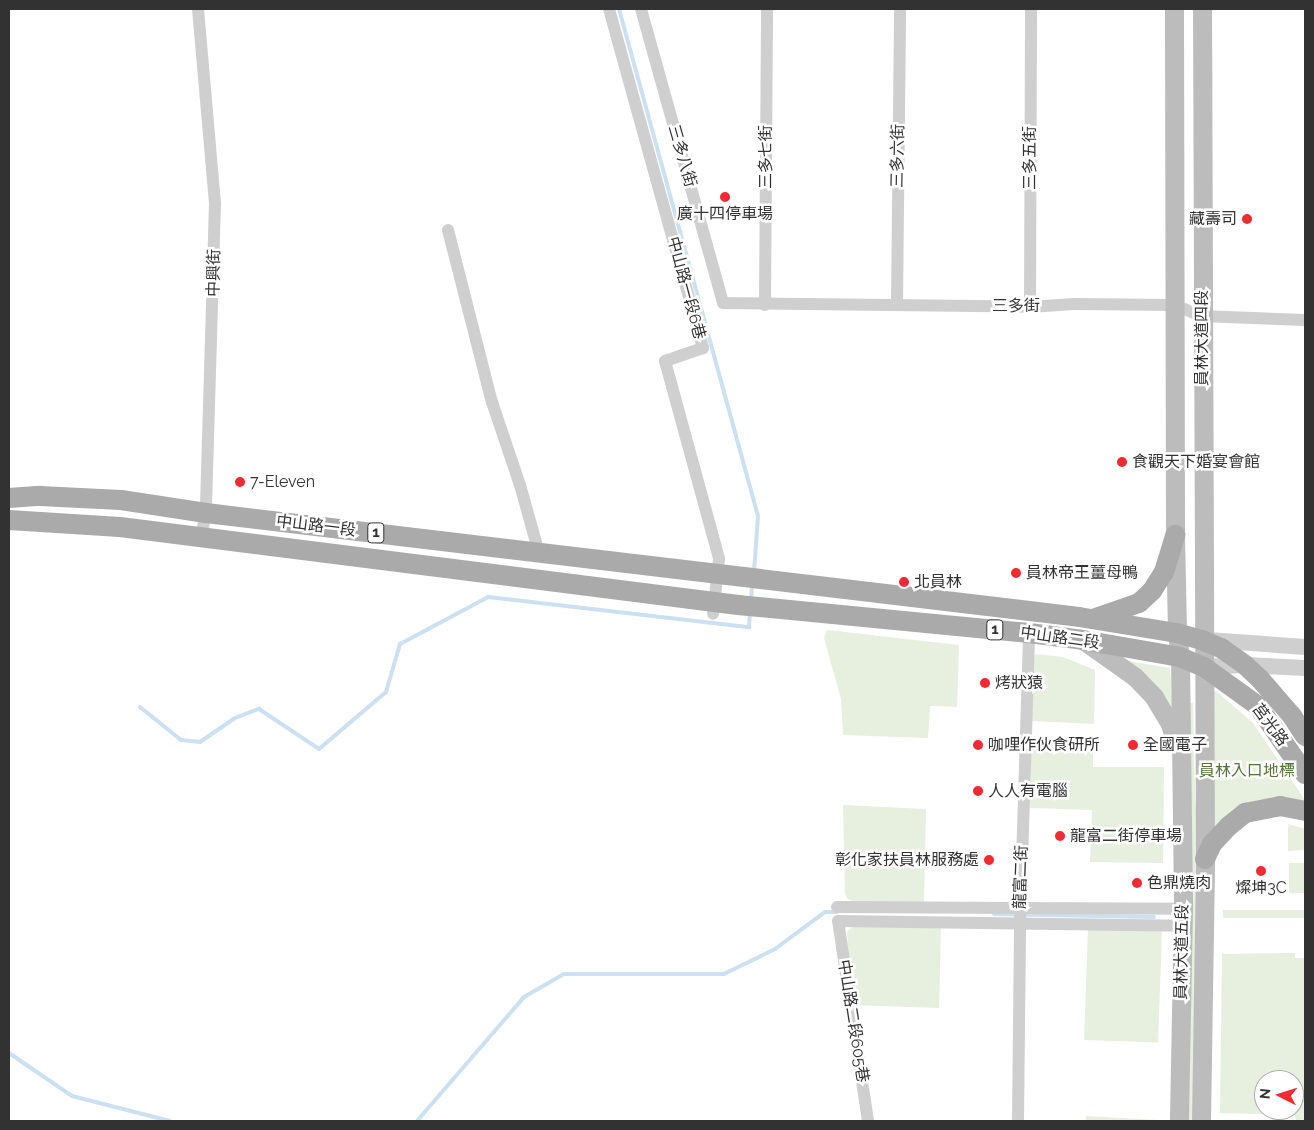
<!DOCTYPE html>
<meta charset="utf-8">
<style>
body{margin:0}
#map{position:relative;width:1314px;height:1130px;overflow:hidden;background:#fff;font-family:Raleway,"Noto Sans TC",sans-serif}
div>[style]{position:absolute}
.green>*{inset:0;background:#e7efdf;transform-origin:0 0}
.stream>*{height:4px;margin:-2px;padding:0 2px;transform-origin:2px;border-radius:2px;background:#cbe0f0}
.minor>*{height:12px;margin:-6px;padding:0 6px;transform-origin:6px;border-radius:6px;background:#cfcfcf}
.tertiary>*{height:16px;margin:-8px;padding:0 8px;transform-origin:8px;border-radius:8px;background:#cfcfcf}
.secondary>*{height:19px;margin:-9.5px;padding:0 9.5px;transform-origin:9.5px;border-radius:9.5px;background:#bcbcbc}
.primary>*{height:20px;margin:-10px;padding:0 10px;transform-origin:10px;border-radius:10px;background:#aaa}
.dots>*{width:14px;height:14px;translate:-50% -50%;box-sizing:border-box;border:2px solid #fff;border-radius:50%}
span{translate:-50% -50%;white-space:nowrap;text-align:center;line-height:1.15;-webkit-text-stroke:5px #fff;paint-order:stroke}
.shield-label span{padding:1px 4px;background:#fff;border:1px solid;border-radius:4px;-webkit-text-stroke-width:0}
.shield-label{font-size:15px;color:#323232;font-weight:700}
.street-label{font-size:16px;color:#323232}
.poi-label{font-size:16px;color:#323232}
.right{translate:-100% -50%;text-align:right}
.left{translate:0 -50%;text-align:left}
.park-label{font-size:16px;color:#53723b}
.frame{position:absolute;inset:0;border:10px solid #323232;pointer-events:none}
.north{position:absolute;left:1254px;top:1070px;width:50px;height:50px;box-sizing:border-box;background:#fff;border:1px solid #adadad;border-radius:50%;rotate:275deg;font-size:14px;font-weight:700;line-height:20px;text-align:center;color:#323232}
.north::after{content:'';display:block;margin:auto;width:18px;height:22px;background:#f22b33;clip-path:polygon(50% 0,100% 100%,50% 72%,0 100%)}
</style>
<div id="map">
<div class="green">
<i style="clip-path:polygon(827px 630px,959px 645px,957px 707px,930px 706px,928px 738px,843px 735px,841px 699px,824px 638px)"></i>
<i style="clip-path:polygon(1036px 654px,1063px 657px,1095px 670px,1094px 724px,1031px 721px,1032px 660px)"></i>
<i style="clip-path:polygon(1128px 661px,1170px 668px,1173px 709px,1169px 709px)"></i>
<i style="clip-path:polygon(1216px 691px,1253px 723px,1305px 800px,1305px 805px,1212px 831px,1214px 789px,1213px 692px)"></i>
<i style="clip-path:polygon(1190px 703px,1193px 703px,1195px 799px,1198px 828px,1194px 1121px,1187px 1121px)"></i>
<i style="clip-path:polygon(1031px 744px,1093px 746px,1093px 767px,1164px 767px,1163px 863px,1090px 862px,1092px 810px,1030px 808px)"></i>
<i style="clip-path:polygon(843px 805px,926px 809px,924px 902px,856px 902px,848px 899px,845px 894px)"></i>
<i style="clip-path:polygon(1288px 824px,1305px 829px,1305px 850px,1288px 851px)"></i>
<i style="left:1305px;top:863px;width:30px;height:16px;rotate:90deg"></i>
<i style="left:1305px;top:910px;width:8px;height:82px;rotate:90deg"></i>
<i style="clip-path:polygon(855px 925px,941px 926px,939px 1008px,853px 1005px,847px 932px)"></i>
<i style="left:1088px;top:929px;width:74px;height:111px;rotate:2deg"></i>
<i style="clip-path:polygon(evenodd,1295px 953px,1295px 958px,1305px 958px,1305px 1121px,1296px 1121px,1295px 1115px,1220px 1113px,1222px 954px,1295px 953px,1264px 1080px,1294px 1080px,1294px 1110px,1264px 1110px,1264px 1080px)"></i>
<i style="clip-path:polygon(1086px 1116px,1158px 1120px,1158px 1121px,1086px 1121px)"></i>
</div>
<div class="stream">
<i style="left:619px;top:9px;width:526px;rotate:74.67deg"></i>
<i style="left:758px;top:516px;width:56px;rotate:94.1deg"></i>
<i style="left:751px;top:600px;width:16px;rotate:-86deg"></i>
<i style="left:140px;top:707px;width:53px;rotate:38.8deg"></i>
<i style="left:181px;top:740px;width:19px;rotate:6deg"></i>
<i style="left:200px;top:742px;width:42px;rotate:-34.4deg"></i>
<i style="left:235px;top:718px;width:26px;rotate:-21deg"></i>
<i style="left:259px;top:709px;width:72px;rotate:33.7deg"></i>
<i style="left:319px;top:749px;width:88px;rotate:-40.4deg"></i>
<i style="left:386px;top:692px;width:50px;rotate:-73.7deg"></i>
<i style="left:400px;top:644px;width:100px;rotate:-28.1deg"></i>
<i style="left:488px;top:597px;width:263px;rotate:6.6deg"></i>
<i style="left:749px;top:627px;width:15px;rotate:-86deg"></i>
<i style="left:994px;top:914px;width:160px;rotate:1.1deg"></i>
<i style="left:9px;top:1053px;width:76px;rotate:34.3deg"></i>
<i style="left:72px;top:1096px;width:101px;rotate:14.3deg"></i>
<i style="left:417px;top:1121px;width:164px;rotate:-49.2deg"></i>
<i style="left:524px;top:997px;width:46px;rotate:-29.9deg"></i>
<i style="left:564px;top:974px;width:160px"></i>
<i style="left:724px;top:974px;width:57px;rotate:-26.1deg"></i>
<i style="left:775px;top:949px;width:62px;rotate:-36.5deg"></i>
<i style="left:825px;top:912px;width:12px"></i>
</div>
<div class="minor">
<i style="left:198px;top:9px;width:195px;rotate:85deg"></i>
<i style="left:215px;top:203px;width:310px;rotate:91.7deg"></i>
<i style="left:206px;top:513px;width:25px;rotate:102deg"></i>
<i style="left:609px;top:9px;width:352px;rotate:74.5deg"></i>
<i style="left:703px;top:348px;width:40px;rotate:161.1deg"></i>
<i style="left:665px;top:361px;width:205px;rotate:74.7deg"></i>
<i style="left:719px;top:559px;width:55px;rotate:96.2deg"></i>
<i style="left:641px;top:9px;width:305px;rotate:74.4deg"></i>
<i style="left:723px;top:303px;width:307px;rotate:0.7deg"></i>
<i style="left:1030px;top:307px;width:44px;rotate:-3.9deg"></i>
<i style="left:1074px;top:304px;width:101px;rotate:0.6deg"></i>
<i style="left:1175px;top:305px;width:28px;rotate:23deg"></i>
<i style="left:1201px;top:316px;width:104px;rotate:2.2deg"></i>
<i style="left:448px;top:230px;width:178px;rotate:75.7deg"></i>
<i style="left:492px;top:402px;width:88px;rotate:71.4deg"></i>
<i style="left:520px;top:485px;width:71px;rotate:74.4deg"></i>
<i style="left:897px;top:304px;width:295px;rotate:-89.4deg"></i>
<i style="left:765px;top:305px;width:296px;rotate:-89.6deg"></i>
<i style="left:1030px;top:307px;width:298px;rotate:-89.8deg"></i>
<i style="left:837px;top:907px;width:346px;rotate:0.3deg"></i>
<i style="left:868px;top:1121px;width:202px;rotate:-98.5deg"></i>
<i style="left:838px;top:921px;width:345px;rotate:0.8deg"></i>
<i style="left:1018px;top:1121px;width:196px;rotate:-89.4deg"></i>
<i style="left:1020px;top:925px;width:292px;rotate:-88.2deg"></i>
</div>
<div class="tertiary">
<i style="left:1208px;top:640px;width:97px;rotate:4.1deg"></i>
<i style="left:1204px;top:667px;width:41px;rotate:-2.8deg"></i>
<i style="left:1245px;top:665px;width:60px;rotate:2.9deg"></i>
</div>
<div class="secondary">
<i style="left:1174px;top:9px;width:526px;rotate:89.89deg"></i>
<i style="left:1175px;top:535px;width:98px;rotate:88.8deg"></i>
<i style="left:1177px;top:633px;width:24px;rotate:83deg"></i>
<i style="left:1180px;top:657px;width:252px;rotate:89.3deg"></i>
<i style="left:1183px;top:909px;width:212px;rotate:91.1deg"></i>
<i style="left:1083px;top:640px;width:64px;rotate:35.4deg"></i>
<i style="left:1135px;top:677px;width:28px;rotate:46deg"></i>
<i style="left:1154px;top:697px;width:31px;rotate:59deg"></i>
<i style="left:1170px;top:724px;width:21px;rotate:73deg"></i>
<i style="left:1201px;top:1121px;width:262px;rotate:-89.1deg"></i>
<i style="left:1205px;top:859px;width:850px;rotate:-90.2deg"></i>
</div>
<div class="primary">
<i style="left:9px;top:498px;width:31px;rotate:-4deg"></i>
<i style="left:40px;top:496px;width:81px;rotate:2.8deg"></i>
<i style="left:121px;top:500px;width:86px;rotate:8.7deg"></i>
<i style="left:206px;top:513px;width:879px;rotate:6.79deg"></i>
<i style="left:1079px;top:617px;width:99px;rotate:9.3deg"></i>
<i style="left:1177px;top:633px;width:26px;rotate:16deg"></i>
<i style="left:1202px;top:640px;width:21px;rotate:23deg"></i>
<i style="left:1221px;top:648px;width:29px;rotate:35deg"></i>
<i style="left:1245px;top:665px;width:21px;rotate:43deg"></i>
<i style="left:1260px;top:679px;width:49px;rotate:49.1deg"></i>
<i style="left:1292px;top:716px;width:24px;rotate:57deg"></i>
<i style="left:9px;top:520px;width:111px;rotate:3.6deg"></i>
<i style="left:120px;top:527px;width:623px;rotate:7.19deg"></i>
<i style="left:738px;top:605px;width:292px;rotate:5.5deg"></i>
<i style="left:1029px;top:633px;width:54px;rotate:7.4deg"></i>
<i style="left:1083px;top:640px;width:98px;rotate:9.9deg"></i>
<i style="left:1180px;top:657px;width:26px;rotate:23deg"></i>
<i style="left:1204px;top:667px;width:67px;rotate:35.8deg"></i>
<i style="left:1258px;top:706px;width:83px;rotate:55.3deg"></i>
<i style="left:1093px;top:619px;width:49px;rotate:-19.2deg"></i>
<i style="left:1139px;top:603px;width:18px;rotate:-43deg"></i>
<i style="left:1152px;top:591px;width:22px;rotate:-58deg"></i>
<i style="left:1164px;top:572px;width:39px;rotate:-73deg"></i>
<i style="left:1205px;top:859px;width:17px;rotate:-65deg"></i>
<i style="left:1212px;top:844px;width:25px;rotate:-47deg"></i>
<i style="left:1229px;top:826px;width:21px;rotate:-39deg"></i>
<i style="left:1245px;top:813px;width:36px;rotate:-11deg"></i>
<i style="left:1280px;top:806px;width:25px;rotate:11deg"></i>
</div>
<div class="dots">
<i style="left:725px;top:197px;background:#f22b33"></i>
<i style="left:1247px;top:219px;background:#f22b33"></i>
<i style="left:1122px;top:462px;background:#f22b33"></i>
<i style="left:240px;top:482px;background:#f22b33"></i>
<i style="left:1016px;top:573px;background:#f22b33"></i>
<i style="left:904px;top:582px;background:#f22b33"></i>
<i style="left:985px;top:683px;background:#f22b33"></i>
<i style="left:978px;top:745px;background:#f22b33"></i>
<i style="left:1133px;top:745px;background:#f22b33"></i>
<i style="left:978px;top:791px;background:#f22b33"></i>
<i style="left:1060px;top:836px;background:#f22b33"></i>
<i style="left:989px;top:860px;background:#f22b33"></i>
<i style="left:1261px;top:871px;background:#f22b33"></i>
<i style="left:1137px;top:883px;background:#f22b33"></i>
</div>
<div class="shield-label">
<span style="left:376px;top:533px">1</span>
<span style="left:995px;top:630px">1</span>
</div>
<div class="street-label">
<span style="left:682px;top:156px;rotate:74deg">三多八街</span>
<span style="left:898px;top:156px;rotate:-89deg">三多六街</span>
<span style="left:766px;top:157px;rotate:-90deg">三多七街</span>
<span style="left:1030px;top:158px;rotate:-90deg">三多五街</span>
<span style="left:214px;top:273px;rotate:-89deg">中興街</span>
<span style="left:686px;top:288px;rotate:75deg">中山路一段6巷</span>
<span style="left:1016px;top:306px">三多街</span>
<span style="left:1202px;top:338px;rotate:-90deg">員林大道四段</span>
<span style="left:316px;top:526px;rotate:7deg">中山路一段</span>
<span style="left:1060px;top:638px;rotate:8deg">中山路二段</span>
<span style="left:1270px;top:725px;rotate:53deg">莒光路</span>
<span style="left:1021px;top:877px;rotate:-88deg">龍富二街</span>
<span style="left:1182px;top:952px;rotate:-89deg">員林大道五段</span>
<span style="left:853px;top:1021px;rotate:81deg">中山路二段605巷</span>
</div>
<div class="poi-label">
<span style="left:725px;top:214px">廣十四停車場</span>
<span class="right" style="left:1237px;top:219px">藏壽司</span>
<span class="left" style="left:1132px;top:462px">食觀天下婚宴會館</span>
<span class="left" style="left:250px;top:482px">7-Eleven</span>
<span class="left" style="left:1026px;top:573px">員林帝王薑母鴨</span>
<span class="left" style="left:914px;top:582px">北員林</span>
<span class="left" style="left:995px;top:683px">烤狀猿</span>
<span class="left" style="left:988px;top:745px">咖哩作伙食研所</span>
<span class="left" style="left:1143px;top:745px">全國電子</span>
<span class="left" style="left:988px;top:791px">人人有電腦</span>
<span class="left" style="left:1070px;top:836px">龍富二街停車場</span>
<span class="right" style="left:979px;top:860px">彰化家扶員林服務處</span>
<span class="left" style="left:1147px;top:883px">色鼎燒肉</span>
<span style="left:1261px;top:888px">燦坤3C</span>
</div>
<div class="park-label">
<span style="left:1247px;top:771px">員林入口地標</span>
</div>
<div class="frame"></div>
<div class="north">N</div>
</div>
